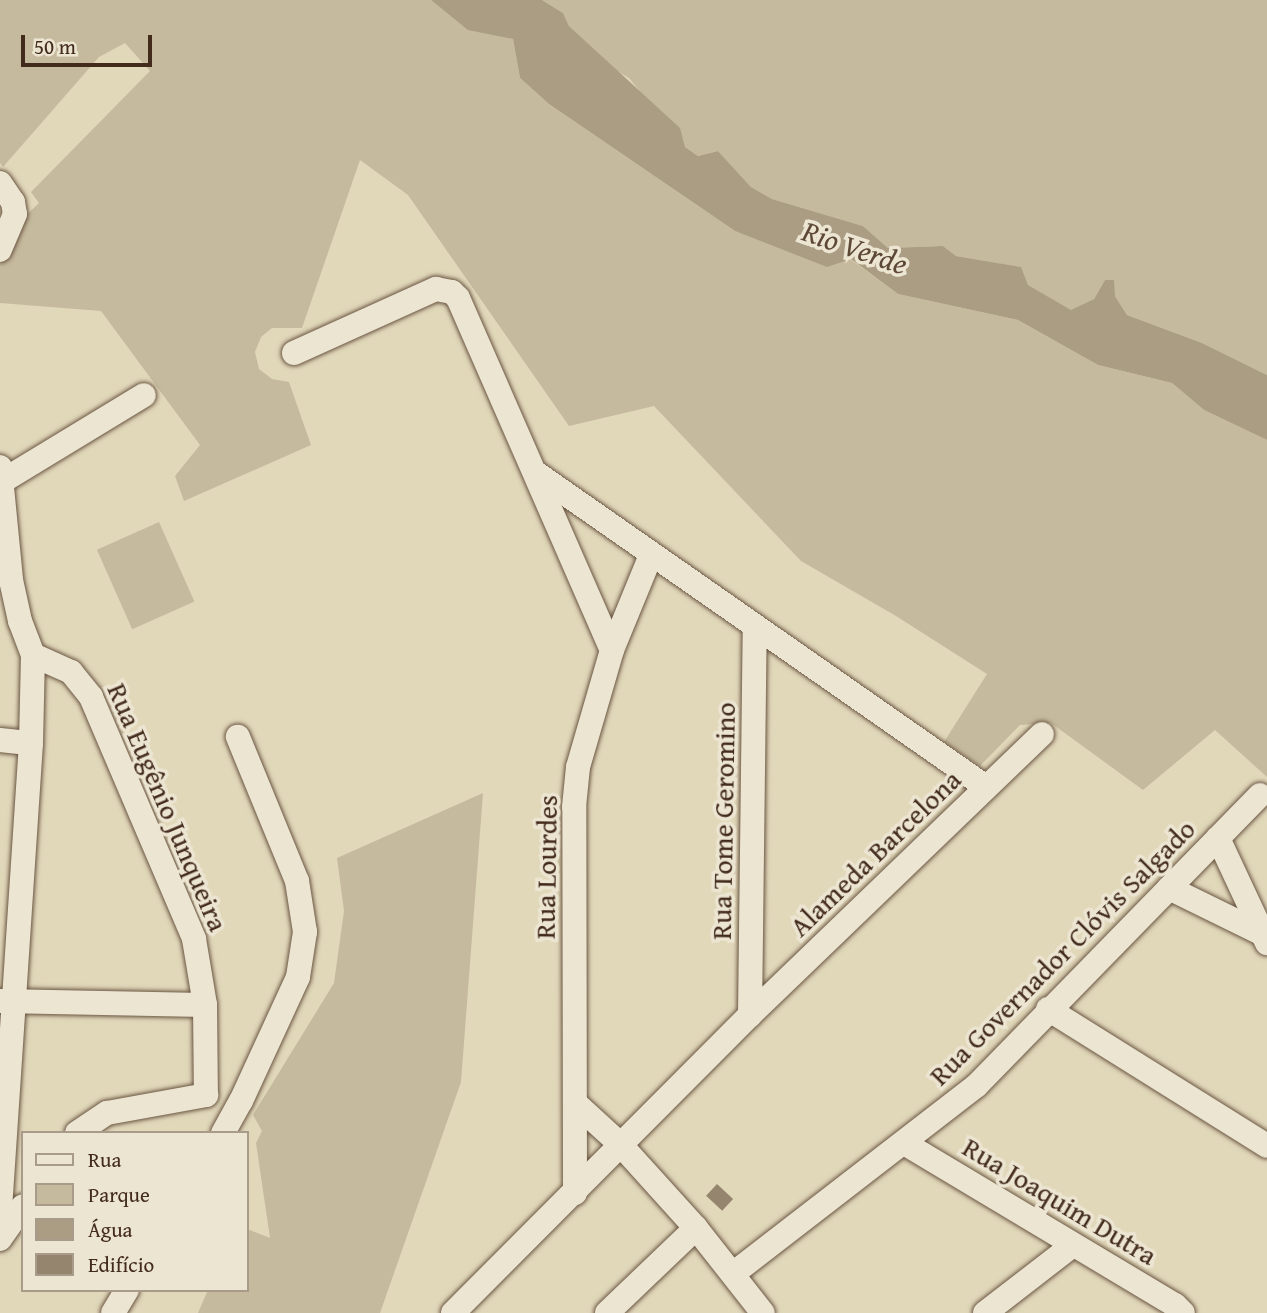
<!DOCTYPE html>
<meta charset="utf-8">
<style>
body{margin:0}
#map{position:relative;width:1267px;height:1313px;overflow:hidden;background:#e1d7b9;font-family:"Gentium Book Plus",serif}
div>[style]{position:absolute}
.green>*{inset:0;background:#c6ba9e;transform-origin:0 0}
.water>*{inset:0;background:#ab9d84}
.building>*{inset:0;background:#95846e;transform-origin:0 0}
.roads{filter:drop-shadow(0 0 2px #6a5643) drop-shadow(0 0 2px #6a5643)}
.minor>*{height:24px;margin:-12px;padding:0 12px;transform-origin:12px;border-radius:12px;background:#ece5d2}
span{translate:-50% -50%;white-space:nowrap;text-align:center;line-height:1.15;-webkit-text-stroke:7px #ece5d2;paint-order:stroke}
.street-label{font-size:28px;color:#432b1c}
.water-label{font-size:30px;color:#5d4836;font-style:italic}
.legend{position:absolute;left:21px;top:1131px;width:228px;height:161px;box-sizing:border-box;background:#ece5d2;border:2px solid #a89b89;margin:0;padding:9px 12px;list-style:none;font-size:21px;color:#432b1c}
.legend li{display:flex;align-items:center;gap:14px;height:35px}
.legend b{width:35px;border:2px solid #a89b89}
.scale{position:absolute;left:21px;top:35px;width:131px;height:32px;box-sizing:border-box;border:4px solid #432b1c;border-top:0;padding-left:9px;font-size:21px;line-height:24px;white-space:nowrap;color:#432b1c;-webkit-text-stroke:5px #ece5d2;paint-order:stroke}
</style>
<div id="map">
<div class="green">
<i style="clip-path:polygon(0 0,431px 0,468px 29px,513px 39px,520px 78px,549px 104px,735px 231px,850px 259px,898px 294px,1018px 320px,1098px 365px,1172px 383px,1204px 410px,1267px 440px,1267px 777px,1215px 730px,1143px 790px,1051px 723px,1020px 725px,980px 766px,944px 742px,987px 674px,896px 616px,801px 561px,654px 406px,569px 426px,408px 195px,360px 160px,302px 328px,272px 328px,261px 337px,255px 352px,259px 369px,272px 379px,289px 382px,311px 445px,184px 501px,175px 476px,200px 445px,101px 311px,0 303px,0 265px,9px 252px,19px 222px,39px 203px,31px 192px,150px 71px,125px 43px,99px 57px,3px 167px,0 163px)"></i>
<i style="clip-path:polygon(542px 0,1267px 0,1267px 375px,1202px 343px,1127px 315px,1105px 280px,1094px 299px,1071px 311px,1028px 285px,1020px 267px,956px 256px,943px 246px,888px 248px,863px 226px,772px 199px,751px 187px,718px 151px,698px 156px,685px 147px,629px 78px,617px 71px,569px 26px,563px 13px)"></i>
<i style="left:159px;top:522px;width:87px;height:68px;rotate:66deg"></i>
<i style="clip-path:polygon(483px 793px,461px 1082px,380px 1313px,198px 1313px,208px 1290px,247px 1290px,247px 1229px,270px 1238px,256px 1143px,262px 1131px,253px 1115px,334px 983px,344px 911px,337px 858px)"></i>
</div>
<div class="water">
<i style="clip-path:polygon(431px 0,542px 0,563px 13px,569px 26px,680px 128px,685px 147px,698px 156px,718px 151px,751px 187px,772px 199px,863px 226px,888px 248px,943px 246px,956px 256px,1021px 267px,1028px 285px,1071px 310px,1094px 299px,1105px 280px,1114px 280px,1115px 296px,1127px 315px,1202px 343px,1267px 375px,1267px 440px,1204px 410px,1172px 383px,1098px 365px,1018px 320px,898px 294px,851px 259px,827px 267px,735px 231px,549px 104px,520px 78px,513px 39px,468px 30px)"></i>
</div>
<div class="building">
<i style="left:717px;top:1184px;width:22px;height:16px;rotate:43deg"></i>
</div>
<div class="roads">
<div class="minor">
<i style="left:0;top:183px;width:23px;rotate:56deg"></i>
<i style="left:13px;top:202px;width:12px;rotate:81deg"></i>
<i style="left:15px;top:214px;width:39px;rotate:113deg"></i>
<i style="left:294px;top:353px;width:156px;rotate:-24.3deg"></i>
<i style="left:436px;top:289px;width:16px;rotate:11deg"></i>
<i style="left:452px;top:292px;width:8px;rotate:45deg"></i>
<i style="left:458px;top:298px;width:384px;rotate:66.4deg"></i>
<i style="left:0;top:467px;width:114px;rotate:84.4deg"></i>
<i style="left:11px;top:580px;width:42px;rotate:77.6deg"></i>
<i style="left:20px;top:621px;width:36px;rotate:69deg"></i>
<i style="left:33px;top:655px;width:88px;rotate:91.3deg"></i>
<i style="left:31px;top:743px;width:469px;rotate:93.8deg"></i>
<i style="left:536px;top:473px;width:549px;rotate:34.91deg"></i>
<i style="left:1px;top:482px;width:167px;rotate:-31.3deg"></i>
<i style="left:33px;top:655px;width:42px;rotate:24.1deg"></i>
<i style="left:71px;top:672px;width:32px;rotate:51deg"></i>
<i style="left:91px;top:697px;width:263px;rotate:66.9deg"></i>
<i style="left:194px;top:939px;width:67px;rotate:80.5deg"></i>
<i style="left:205px;top:1005px;width:90px;rotate:89.4deg"></i>
<i style="left:0;top:740px;width:31px;rotate:6deg"></i>
<i style="left:1218px;top:838px;width:116px;rotate:65deg"></i>
<i style="left:1169px;top:888px;width:105px;rotate:26.1deg"></i>
<i style="left:0;top:1001px;width:205px;rotate:1.1deg"></i>
<i style="left:1048px;top:1009px;width:258px;rotate:32deg"></i>
<i style="left:750px;top:1015px;width:387px;rotate:-89.3deg"></i>
<i style="left:575px;top:1103px;width:61px;rotate:42.3deg"></i>
<i style="left:620px;top:1144px;width:113px;rotate:47.9deg"></i>
<i style="left:696px;top:1228px;width:108px;rotate:51.8deg"></i>
<i style="left:77px;top:1133px;width:36px;rotate:-34deg"></i>
<i style="left:107px;top:1113px;width:101px;rotate:-10.3deg"></i>
<i style="left:223px;top:1133px;width:37px;rotate:-61deg"></i>
<i style="left:241px;top:1101px;width:136px;rotate:-65.3deg"></i>
<i style="left:298px;top:977px;width:46px;rotate:-81.2deg"></i>
<i style="left:305px;top:932px;width:52px;rotate:-98.9deg"></i>
<i style="left:297px;top:881px;width:156px;rotate:-112.3deg"></i>
<i style="left:904px;top:1143px;width:316px;rotate:30.9deg"></i>
<i style="left:1175px;top:1305px;width:11px;rotate:45deg"></i>
<i style="left:575px;top:1193px;width:386px;rotate:-90.1deg"></i>
<i style="left:574px;top:807px;width:40px;rotate:-84.3deg"></i>
<i style="left:578px;top:767px;width:122px;rotate:-73.8deg"></i>
<i style="left:612px;top:650px;width:103px;rotate:-67.7deg"></i>
<i style="left:0;top:1239px;width:40px;rotate:-55.1deg"></i>
<i style="left:734px;top:1273px;width:307px;rotate:-37.7deg"></i>
<i style="left:977px;top:1085px;width:405px;rotate:-45.7deg"></i>
<i style="left:113px;top:1313px;width:27px;rotate:-59deg"></i>
<i style="left:453px;top:1313px;width:421px;rotate:-45.1deg"></i>
<i style="left:750px;top:1015px;width:405px;rotate:-43.9deg"></i>
<i style="left:607px;top:1313px;width:123px;rotate:-43.7deg"></i>
<i style="left:985px;top:1313px;width:111px;rotate:-37.7deg"></i>
</div>
</div>
<div class="street-label">
<span style="left:168px;top:807px;rotate:67deg">Rua Eugênio Junqueira</span>
<span style="left:723px;top:821px;rotate:-89deg">Rua Tome Geromino</span>
<span style="left:875px;top:853px;rotate:-44deg">Alameda Barcelona</span>
<span style="left:546px;top:867px;rotate:-89deg">Rua Lourdes</span>
<span style="left:1062px;top:952px;rotate:-45deg">Rua Governador Clóvis Salgado</span>
<span style="left:1060px;top:1201px;rotate:31deg">Rua Joaquim Dutra</span>
</div>
<div class="water-label">
<span style="left:855px;top:247px;rotate:19deg">Rio Verde</span>
</div>
<ul class="legend">
<li><b style="height:9px;background:#ece5d2"></b>Rua</li>
<li><b style="height:19px;background:#c6ba9e"></b>Parque</li>
<li><b style="height:19px;background:#ab9d84"></b>Água</li>
<li><b style="height:19px;background:#95846e"></b>Edifício</li>
</ul>
<div class="scale">50 m</div>
</div>
